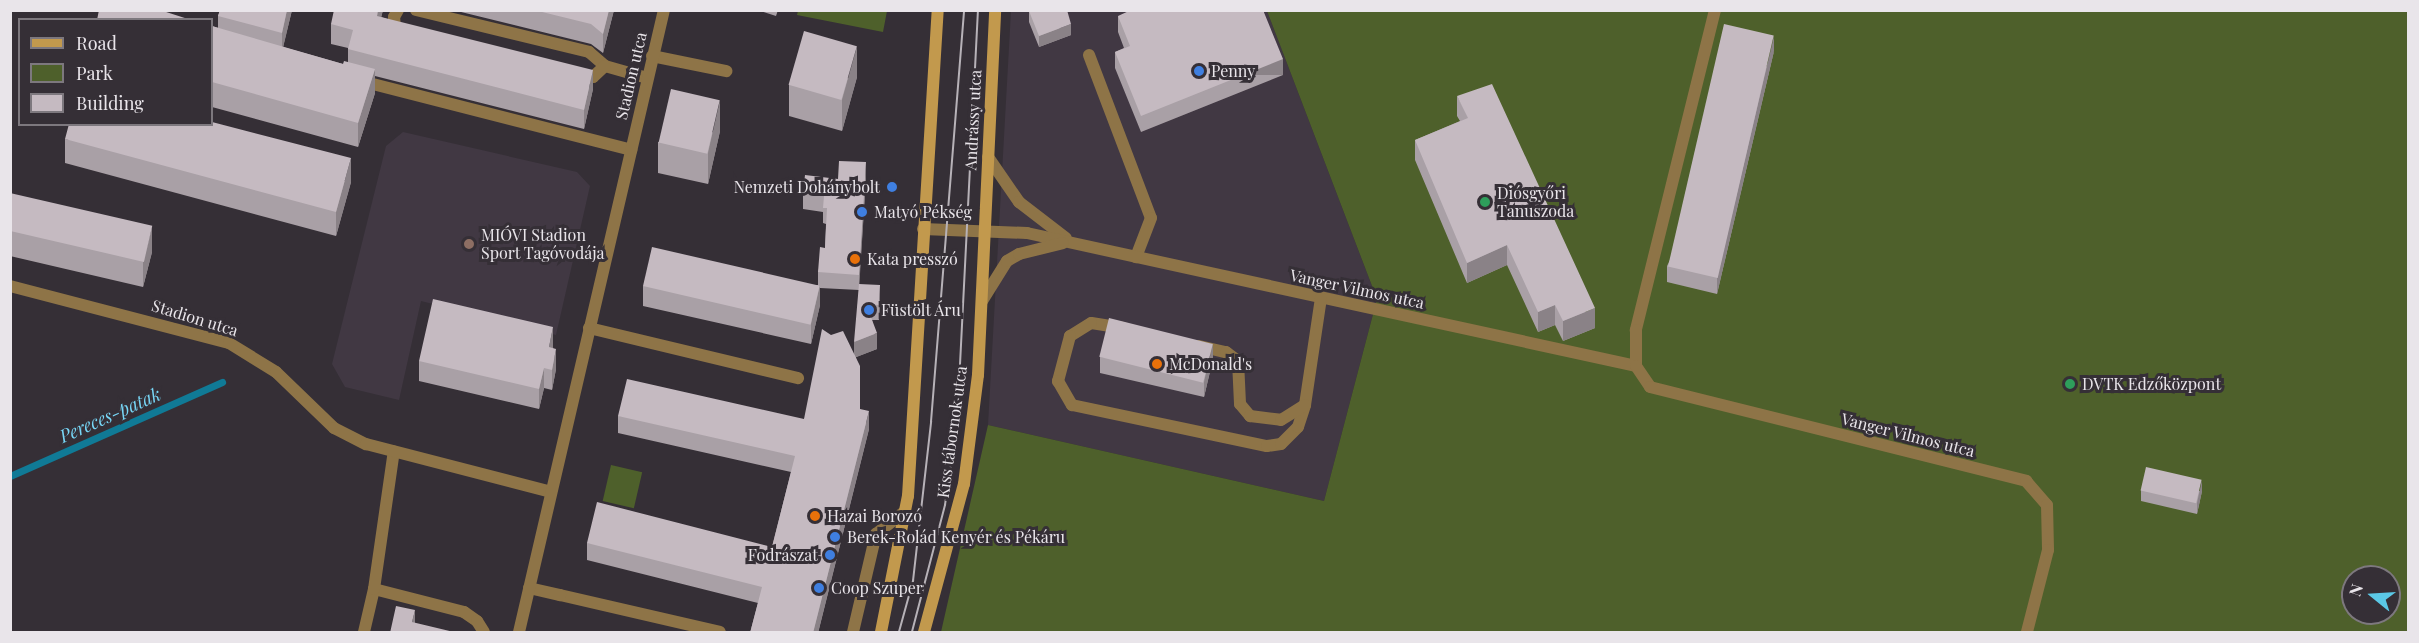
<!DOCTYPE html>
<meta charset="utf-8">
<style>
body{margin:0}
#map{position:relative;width:2419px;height:643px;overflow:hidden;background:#352f36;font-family:"Playfair Display",serif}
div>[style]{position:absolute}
.built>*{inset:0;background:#413843}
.green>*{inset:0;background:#4e602b;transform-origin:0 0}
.stream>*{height:7px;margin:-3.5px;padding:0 3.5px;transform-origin:3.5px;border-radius:3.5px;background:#107a96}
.service>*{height:12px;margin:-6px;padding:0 6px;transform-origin:6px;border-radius:6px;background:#8e7447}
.minor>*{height:12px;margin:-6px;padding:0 6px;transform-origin:6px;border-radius:6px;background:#8e7447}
.secondary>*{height:12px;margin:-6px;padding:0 6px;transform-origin:6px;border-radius:6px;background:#c2994d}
.tram>*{height:1.5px;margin:-0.75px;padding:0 0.75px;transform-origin:0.75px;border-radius:0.75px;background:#b7b2b8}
.wall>*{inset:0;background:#a9a0a6}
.shaded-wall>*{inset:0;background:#8a8287;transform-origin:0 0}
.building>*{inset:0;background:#c5bac1;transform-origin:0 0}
.dots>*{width:16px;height:16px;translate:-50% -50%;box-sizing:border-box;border:3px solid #352f36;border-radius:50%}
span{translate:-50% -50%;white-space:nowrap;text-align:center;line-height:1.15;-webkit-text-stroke:6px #352f36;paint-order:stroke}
.poi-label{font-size:16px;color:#e9e5ea}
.left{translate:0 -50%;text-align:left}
.right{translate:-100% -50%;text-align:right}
.street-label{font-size:16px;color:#e9e5ea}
.water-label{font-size:18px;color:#78d7f7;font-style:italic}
.frame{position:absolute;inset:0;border:12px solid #e9e5ea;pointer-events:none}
.legend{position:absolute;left:18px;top:18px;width:195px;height:108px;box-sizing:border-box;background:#352f36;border:2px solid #7d787e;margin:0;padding:8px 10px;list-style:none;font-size:18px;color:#e9e5ea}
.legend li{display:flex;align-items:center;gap:12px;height:30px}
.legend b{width:30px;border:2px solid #7d787e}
.north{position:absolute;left:2341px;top:565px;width:60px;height:60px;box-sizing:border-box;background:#352f36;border:2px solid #7d787e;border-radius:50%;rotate:288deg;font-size:16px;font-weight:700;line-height:24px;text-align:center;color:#e9e5ea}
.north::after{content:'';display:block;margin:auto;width:21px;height:27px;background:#5bc8e6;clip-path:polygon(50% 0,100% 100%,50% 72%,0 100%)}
</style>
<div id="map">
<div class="built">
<i style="clip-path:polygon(1011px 11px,1267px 11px,1377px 299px,1324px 501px,988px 425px)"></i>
<i style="clip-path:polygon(403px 132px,577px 172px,590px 186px,556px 335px,421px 301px,399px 400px,345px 387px,332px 364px,386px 146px)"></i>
</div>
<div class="green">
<i style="clip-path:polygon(798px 11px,798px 10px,887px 11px,883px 32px,797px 15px)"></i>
<i style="clip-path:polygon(evenodd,1267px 11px,2408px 11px,2408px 632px,941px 632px,988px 425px,1324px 501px,1377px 299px,1267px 11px,2353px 577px,2389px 577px,2389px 613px,2353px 613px,2353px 577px)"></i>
<i style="left:611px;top:465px;width:32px;height:37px;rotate:13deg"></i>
</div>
<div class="stream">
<i style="left:10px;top:476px;width:232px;rotate:-23.9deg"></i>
</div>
<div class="service">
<i style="left:398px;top:10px;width:8px;rotate:120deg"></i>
<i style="left:394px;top:17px;width:10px;rotate:84deg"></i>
<i style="left:395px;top:27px;width:8px;rotate:40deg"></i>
<i style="left:416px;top:10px;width:178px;rotate:13.6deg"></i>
<i style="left:589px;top:52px;width:21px;rotate:41deg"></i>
<i style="left:605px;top:66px;width:44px;rotate:15.9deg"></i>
<i style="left:1089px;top:55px;width:174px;rotate:69.2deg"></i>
<i style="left:1151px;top:218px;width:42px;rotate:111deg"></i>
<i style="left:652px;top:56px;width:76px;rotate:11.5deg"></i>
<i style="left:578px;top:77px;width:15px"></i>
<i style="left:593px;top:77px;width:16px;rotate:-43deg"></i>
<i style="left:361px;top:81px;width:279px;rotate:14.3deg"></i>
<i style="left:988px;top:157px;width:55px;rotate:55.4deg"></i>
<i style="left:1019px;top:202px;width:59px;rotate:37.5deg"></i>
<i style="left:923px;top:229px;width:104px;rotate:2.2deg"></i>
<i style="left:1027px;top:233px;width:623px;rotate:12.32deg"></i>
<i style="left:982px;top:301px;width:47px;rotate:-58deg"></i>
<i style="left:1007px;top:261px;width:14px;rotate:-30deg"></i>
<i style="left:1019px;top:254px;width:45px;rotate:-14deg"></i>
<i style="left:589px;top:328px;width:215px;rotate:13.5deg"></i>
<i style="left:1123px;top:328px;width:32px;rotate:-171deg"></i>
<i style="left:1091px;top:323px;width:25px;rotate:148deg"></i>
<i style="left:1070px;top:336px;width:47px;rotate:104.9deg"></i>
<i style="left:1058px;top:381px;width:28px;rotate:60deg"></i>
<i style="left:1072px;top:405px;width:199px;rotate:11.9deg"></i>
<i style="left:1267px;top:446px;width:14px;rotate:-8deg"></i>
<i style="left:1281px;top:444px;width:24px;rotate:-45deg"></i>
<i style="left:1298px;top:427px;width:23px;rotate:-72deg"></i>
<i style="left:1305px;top:405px;width:108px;rotate:-81.5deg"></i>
<i style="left:1199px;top:346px;width:28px;rotate:13deg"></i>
<i style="left:1226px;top:352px;width:15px;rotate:37deg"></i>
<i style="left:1238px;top:361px;width:43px;rotate:87.3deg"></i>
<i style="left:1240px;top:404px;width:16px;rotate:50deg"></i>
<i style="left:1250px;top:416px;width:31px;rotate:7deg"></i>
<i style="left:1281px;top:420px;width:28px;rotate:-32deg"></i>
<i style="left:374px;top:589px;width:93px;rotate:14.3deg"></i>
<i style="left:464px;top:612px;width:16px;rotate:35deg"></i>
<i style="left:477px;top:621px;width:13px;rotate:58deg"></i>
<i style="left:560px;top:595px;width:164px;rotate:13deg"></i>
<i style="left:364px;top:632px;width:44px;rotate:-76.9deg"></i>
<i style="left:374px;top:589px;width:139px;rotate:-81.8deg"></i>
<i style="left:853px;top:632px;width:101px;rotate:-76.8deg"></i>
<i style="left:876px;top:534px;width:37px;rotate:-38deg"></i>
</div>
<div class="minor">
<i style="left:1715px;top:10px;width:330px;rotate:103.9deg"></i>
<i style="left:1636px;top:330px;width:36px;rotate:90deg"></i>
<i style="left:1636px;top:366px;width:25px;rotate:56deg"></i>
<i style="left:1650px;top:387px;width:388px;rotate:14deg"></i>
<i style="left:2026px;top:481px;width:32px;rotate:49deg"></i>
<i style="left:2047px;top:505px;width:45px;rotate:88.7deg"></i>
<i style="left:2048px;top:550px;width:85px;rotate:104.4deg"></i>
<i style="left:10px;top:286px;width:226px;rotate:14.6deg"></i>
<i style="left:229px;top:343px;width:55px;rotate:31.7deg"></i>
<i style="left:276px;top:372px;width:81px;rotate:44deg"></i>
<i style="left:334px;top:428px;width:36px;rotate:27deg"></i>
<i style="left:366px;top:444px;width:191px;rotate:14.5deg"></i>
<i style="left:529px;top:588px;width:32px;rotate:13deg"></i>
<i style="left:519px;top:632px;width:639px;rotate:-76.88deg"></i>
</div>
<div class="secondary">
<i style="left:881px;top:632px;width:139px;rotate:-78.8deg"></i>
<i style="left:908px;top:496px;width:487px;rotate:-86.5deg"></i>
<i style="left:924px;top:632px;width:153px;rotate:-74.9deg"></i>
<i style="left:964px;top:484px;width:110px;rotate:-82.7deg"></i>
<i style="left:978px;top:375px;width:365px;rotate:-87.3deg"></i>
</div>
<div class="tram">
<i style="left:899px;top:632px;width:53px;rotate:-74.6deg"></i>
<i style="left:913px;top:581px;width:160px;rotate:-83.5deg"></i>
<i style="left:931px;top:422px;width:413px;rotate:-85.4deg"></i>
<i style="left:912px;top:632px;width:131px;rotate:-75.4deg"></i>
<i style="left:945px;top:505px;width:82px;rotate:-81.6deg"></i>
<i style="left:957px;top:424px;width:415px;rotate:-87.1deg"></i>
</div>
<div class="wall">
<i style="clip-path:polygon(220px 10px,292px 10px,283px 47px,343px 64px,348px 62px,348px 48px,331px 44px,331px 24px,383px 10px,381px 17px,593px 89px,584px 129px,375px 76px,375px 93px,358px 147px,212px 107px,212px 26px,218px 28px,218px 16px)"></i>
<i style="clip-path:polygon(453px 10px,614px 10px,603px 53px,591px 44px)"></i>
<i style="clip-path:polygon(757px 10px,778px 10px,776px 16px)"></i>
<i style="clip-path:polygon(1029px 11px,1071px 35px,1039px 47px,1029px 22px)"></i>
<i style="clip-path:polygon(1118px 16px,1283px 75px,1141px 132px,1115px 68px,1115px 52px,1124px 48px,1118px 32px)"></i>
<i style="clip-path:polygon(1774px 51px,1717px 294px,1667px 282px,1667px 266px)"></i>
<i style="clip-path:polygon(857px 77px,842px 131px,789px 116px,789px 85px)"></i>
<i style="clip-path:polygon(1457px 96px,1595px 328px,1563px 341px,1555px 325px,1538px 332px,1507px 265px,1467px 283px,1415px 160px,1415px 140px,1460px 121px,1457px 116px)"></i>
<i style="clip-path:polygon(720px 131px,708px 184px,658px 173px,658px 142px)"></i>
<i style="clip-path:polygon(65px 139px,351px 182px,336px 236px,65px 163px)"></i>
<i style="clip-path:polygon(866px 178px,859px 284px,880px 301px,879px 320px,872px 320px,877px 349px,856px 357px,860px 409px,869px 429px,818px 633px,750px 633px,758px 603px,587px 560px,587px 543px,772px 547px,791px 472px,618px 433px,618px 416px,804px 419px,854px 355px,859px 290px,820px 288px,820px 305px,811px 344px,643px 306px,643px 286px,818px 285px,818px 272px,825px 248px,826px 224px,823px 223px,823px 212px,803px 209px,803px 193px,838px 179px)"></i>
<i style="clip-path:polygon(10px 193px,152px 252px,143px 287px,10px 256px)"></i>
<i style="clip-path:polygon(553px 347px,556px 369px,552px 390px,544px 388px,539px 409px,419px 381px,419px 361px)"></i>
<i style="clip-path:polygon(1100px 357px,1213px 359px,1204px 397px,1100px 373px)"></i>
<i style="clip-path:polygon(2141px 490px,2202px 491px,2197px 514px,2141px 501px)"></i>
</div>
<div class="shaded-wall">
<i style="clip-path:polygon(287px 10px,292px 10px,282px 52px,282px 33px)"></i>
<i style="clip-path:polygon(378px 10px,383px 10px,377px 36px,377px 16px)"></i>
<i style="clip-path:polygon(609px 10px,614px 10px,603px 53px,603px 34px)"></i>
<i style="clip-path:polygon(1071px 24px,1071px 35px,1039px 47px,1039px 36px)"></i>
<i style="clip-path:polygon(1774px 36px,1774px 51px,1717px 294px,1717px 278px)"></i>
<i style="clip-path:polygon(857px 46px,857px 77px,842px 131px,842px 100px)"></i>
<i style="left:1283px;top:59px;width:16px;height:153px;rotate:90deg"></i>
<i style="clip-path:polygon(375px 69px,375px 93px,358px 147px,358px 123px)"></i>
<i style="clip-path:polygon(593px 70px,593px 89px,584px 129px,584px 110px)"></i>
<i style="clip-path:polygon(720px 100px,720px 131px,708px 184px,708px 153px)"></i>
<i style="clip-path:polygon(351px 158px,351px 182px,336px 236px,336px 212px)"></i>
<i style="clip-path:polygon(866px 162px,866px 178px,859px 290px,859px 275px)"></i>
<i style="clip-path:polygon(152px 226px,152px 252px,143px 287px,143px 262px)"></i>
<i style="clip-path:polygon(1507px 245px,1507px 265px,1467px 283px,1467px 263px)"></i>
<i style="clip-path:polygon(820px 285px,820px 305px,811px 344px,811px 324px)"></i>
<i style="clip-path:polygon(880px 285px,880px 301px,879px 320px,879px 305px)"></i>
<i style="clip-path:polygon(1555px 305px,1555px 325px,1538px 332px,1538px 312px)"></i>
<i style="clip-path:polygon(1595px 308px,1595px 328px,1563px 341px,1563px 321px)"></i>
<i style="clip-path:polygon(553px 327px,553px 347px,549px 367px,549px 347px)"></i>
<i style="clip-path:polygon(877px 333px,877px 349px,854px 358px,854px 342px)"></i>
<i style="clip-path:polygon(1213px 343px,1213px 359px,1204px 397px,1204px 382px)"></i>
<i style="clip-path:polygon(556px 349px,556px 369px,552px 390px,552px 370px)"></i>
<i style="clip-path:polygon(544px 368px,544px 388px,539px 409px,539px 389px)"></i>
<i style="clip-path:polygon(869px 411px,869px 429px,818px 633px,813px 633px)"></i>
<i style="clip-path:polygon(2202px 480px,2202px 491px,2197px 514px,2197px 503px)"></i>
<i style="clip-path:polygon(415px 610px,415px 626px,412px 622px)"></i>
</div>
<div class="building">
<i style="clip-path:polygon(99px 10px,160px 10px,191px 20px,97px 20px)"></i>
<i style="clip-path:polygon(220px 10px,287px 10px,282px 33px,218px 16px)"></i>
<i style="clip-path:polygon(334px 10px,378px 10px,377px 16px,593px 70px,584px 110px,348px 49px,353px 30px,331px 24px)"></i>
<i style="clip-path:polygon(534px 10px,609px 10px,603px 34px,591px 24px)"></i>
<i style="clip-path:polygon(1067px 10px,1071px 24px,1039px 36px,1029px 11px)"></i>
<i style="clip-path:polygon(1131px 10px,1263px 10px,1283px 59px,1141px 116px,1115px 52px,1130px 46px,1118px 16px)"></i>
<i style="left:1724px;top:24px;width:51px;height:249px;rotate:13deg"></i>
<i style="clip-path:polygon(212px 26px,343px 64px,344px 61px,375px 69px,358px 123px,212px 82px)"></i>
<i style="left:804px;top:31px;width:55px;height:56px;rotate:16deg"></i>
<i style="clip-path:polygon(1492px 84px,1595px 308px,1563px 321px,1555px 305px,1538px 312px,1507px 245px,1467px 263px,1415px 140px,1468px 118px,1457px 96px)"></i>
<i style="left:671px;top:89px;width:50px;height:55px;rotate:13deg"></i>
<i style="clip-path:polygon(212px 122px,351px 158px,336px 212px,65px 139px,69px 124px,212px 124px)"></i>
<i style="clip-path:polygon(839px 161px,866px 162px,859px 275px,818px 272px,820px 247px,825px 248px,827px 208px,823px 208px,824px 196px,803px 193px,805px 175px,838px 179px)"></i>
<i style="left:10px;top:193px;width:146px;height:37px;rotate:13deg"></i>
<i style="left:652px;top:247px;width:172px;height:40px;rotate:13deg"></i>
<i style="clip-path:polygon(859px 284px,880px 285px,879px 305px,866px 304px,877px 333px,854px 342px)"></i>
<i style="clip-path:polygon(433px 299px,553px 327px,549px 347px,556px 349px,552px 370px,544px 368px,539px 389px,419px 361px)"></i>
<i style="left:1109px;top:318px;width:107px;height:40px;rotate:14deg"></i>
<i style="clip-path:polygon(822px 329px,831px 335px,843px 331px,860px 366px,860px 409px,869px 411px,813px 633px,750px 633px,762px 587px,587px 543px,597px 502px,772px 547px,795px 456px,618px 416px,627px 379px,804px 419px)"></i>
<i style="left:2146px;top:467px;width:57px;height:24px;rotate:13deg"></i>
<i style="clip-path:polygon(396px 606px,415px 610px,412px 622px,458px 633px,390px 633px)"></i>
</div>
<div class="dots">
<i style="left:1199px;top:71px;background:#3f7fe0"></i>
<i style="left:892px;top:187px;background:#3f7fe0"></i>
<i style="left:1485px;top:202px;background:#2e9e5b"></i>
<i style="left:862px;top:212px;background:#3f7fe0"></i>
<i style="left:469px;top:244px;background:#8d6e63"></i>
<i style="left:855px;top:259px;background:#e8710a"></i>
<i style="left:869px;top:310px;background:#3f7fe0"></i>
<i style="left:1157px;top:364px;background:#e8710a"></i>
<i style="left:2070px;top:384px;background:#2e9e5b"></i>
<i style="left:815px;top:516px;background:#e8710a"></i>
<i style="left:835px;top:537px;background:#3f7fe0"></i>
<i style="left:830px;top:555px;background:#3f7fe0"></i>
<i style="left:819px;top:588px;background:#3f7fe0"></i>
</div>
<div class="poi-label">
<span class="left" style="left:1211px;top:71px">Penny</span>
<span class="right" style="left:880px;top:187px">Nemzeti Dohánybolt</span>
<span class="left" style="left:1497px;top:202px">Diósgyőri<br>Tanuszoda</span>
<span class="left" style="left:874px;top:212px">Matyó Pékség</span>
<span class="left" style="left:481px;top:244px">MIÓVI Stadion<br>Sport Tagóvodája</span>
<span class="left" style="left:867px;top:259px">Kata presszó</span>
<span class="left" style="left:881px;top:310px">Füstölt Áru</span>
<span class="left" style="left:1169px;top:364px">McDonald's</span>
<span class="left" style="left:2082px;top:384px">DVTK Edzőközpont</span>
<span class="left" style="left:827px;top:516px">Hazai Borozó</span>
<span class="left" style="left:847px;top:537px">Berek-Rolád Kenyér és Pékáru</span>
<span class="right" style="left:818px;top:555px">Fodrászat</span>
<span class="left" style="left:831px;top:588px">Coop Szuper</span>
</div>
<div class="street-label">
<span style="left:631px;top:76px;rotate:-77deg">Stadion utca</span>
<span style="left:973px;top:120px;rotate:-87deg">Andrássy utca</span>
<span style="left:1357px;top:289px;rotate:12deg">Vanger Vilmos utca</span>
<span style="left:195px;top:318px;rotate:17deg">Stadion utca</span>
<span style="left:952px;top:432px;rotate:-82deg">Kiss tábornok utca</span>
<span style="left:1908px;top:435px;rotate:14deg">Vanger Vilmos utca</span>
</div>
<div class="water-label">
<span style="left:110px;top:415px;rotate:-24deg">Pereces-patak</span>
</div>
<div class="frame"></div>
<ul class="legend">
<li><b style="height:8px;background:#c2994d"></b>Road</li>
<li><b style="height:16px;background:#4e602b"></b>Park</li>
<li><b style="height:16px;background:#c5bac1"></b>Building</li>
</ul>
<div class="north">N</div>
</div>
